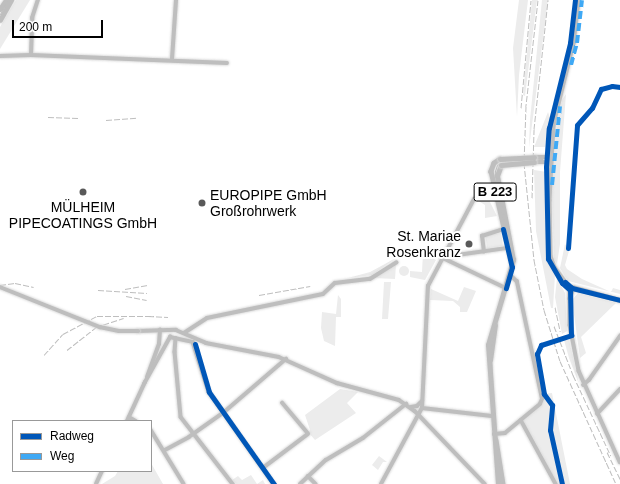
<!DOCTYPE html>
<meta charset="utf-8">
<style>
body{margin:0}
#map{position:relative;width:620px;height:484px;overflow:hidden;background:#fff;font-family:Arial,sans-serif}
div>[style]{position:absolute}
.green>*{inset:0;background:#ececec;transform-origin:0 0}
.round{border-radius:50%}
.roads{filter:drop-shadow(0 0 1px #dbdbdb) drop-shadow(0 0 1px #dbdbdb)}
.minor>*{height:3.5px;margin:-1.75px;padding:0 1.75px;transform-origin:1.75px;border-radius:1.75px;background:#bebebe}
.major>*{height:4.5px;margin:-2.25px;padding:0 2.25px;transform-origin:2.25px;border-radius:2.25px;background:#bebebe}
.tram>*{height:1px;margin:-0.5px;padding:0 0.5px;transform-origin:0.5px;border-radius:0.5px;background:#bebebe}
.rail>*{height:1px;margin-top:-0.5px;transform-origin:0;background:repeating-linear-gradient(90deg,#bebebe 0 6px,transparent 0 8px)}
.bridges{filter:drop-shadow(0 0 1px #dbdbdb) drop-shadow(0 0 1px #dbdbdb)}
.minor-bridge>*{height:3.5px;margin:-1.75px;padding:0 1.75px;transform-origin:1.75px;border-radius:1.75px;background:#bebebe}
.major-bridge>*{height:4.5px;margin:-2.25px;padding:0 2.25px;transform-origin:2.25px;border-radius:2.25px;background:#bebebe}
.quiet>*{height:4px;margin-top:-2px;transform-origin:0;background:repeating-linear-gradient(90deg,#3fa9f5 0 8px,transparent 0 12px)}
.cycleway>*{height:5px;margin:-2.5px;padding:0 2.5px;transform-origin:2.5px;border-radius:2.5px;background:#0057b8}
.dots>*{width:11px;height:11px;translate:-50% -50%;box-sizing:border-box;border:2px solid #fff;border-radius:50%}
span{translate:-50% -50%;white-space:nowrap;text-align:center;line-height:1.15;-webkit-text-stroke:4px #fff;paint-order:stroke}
.shield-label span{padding:1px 3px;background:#fff;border:1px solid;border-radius:3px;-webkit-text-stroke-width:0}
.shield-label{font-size:13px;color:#000;font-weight:700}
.poi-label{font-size:14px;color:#000}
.left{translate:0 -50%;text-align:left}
.right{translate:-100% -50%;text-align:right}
.legend{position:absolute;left:12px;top:420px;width:140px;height:52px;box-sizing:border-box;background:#fff;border:1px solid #999;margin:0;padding:5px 7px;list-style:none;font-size:12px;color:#000}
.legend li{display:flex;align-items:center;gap:8px;height:20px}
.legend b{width:20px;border:1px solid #999}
.scale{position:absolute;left:12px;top:20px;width:91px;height:18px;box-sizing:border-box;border:2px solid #000;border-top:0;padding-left:5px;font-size:12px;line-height:14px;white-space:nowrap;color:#000;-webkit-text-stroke:3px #fff;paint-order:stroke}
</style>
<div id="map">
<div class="green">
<i style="clip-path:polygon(16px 0,30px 0,0 49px,0 27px)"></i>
<i style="clip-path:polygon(519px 0,528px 0,519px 75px,517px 117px,513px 48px)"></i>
<i style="clip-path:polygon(532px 0,537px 0,525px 96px,523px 95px)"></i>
<i style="clip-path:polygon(542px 0,548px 0,529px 148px,530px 120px)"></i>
<i style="clip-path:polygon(566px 94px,560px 172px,560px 244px,557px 264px,554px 259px,552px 193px,557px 128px,562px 100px)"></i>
<i style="clip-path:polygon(548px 112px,550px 118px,545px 147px,534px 147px)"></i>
<i style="clip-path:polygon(534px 170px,547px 172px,546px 231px,547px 261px,555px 274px,553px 308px,551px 308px,536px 231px)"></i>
<i style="clip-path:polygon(482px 194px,488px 198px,497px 216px,485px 218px,485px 205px,472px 197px)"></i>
<i style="left:501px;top:233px;width:13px;height:16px;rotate:81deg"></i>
<i style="clip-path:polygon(565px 244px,569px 251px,565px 265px,567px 269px,582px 279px,611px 292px,613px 288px,620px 290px,620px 294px,568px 281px,560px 268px)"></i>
<i style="clip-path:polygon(423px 253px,436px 260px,425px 280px,410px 277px,410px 271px,422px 272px)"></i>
<i style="clip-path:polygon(396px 258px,372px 275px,348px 278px,370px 272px)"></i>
<i style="clip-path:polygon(396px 265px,395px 279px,374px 278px)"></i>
<i class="round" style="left:399px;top:266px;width:10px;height:10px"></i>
<i style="clip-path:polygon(557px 278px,565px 293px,567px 331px,562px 334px,555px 297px)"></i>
<i style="clip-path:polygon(384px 282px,391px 282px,388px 319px,382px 319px)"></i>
<i style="clip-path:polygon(464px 287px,476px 291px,467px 312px,460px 312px,460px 307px,453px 301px,430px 300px,431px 289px,458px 301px)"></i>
<i style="clip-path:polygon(578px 293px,616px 303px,581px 337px,586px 353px,580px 358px,572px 300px)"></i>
<i style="clip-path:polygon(338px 295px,341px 299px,341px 317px,336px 317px,335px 346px,324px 341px,321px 328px,322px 312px,336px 314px)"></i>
<i style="clip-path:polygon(564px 340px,569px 340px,579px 384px,569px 358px)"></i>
<i style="clip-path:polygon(340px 389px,358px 392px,347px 403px,356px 413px,315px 440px,308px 432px,310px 430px,305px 415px)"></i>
<i style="clip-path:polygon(552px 393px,570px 484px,557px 484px,522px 420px,540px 404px,543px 394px)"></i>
<i style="clip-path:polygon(379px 456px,387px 462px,383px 462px,378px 470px,372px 465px)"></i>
<i style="clip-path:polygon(151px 463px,163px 484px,102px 484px,115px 476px,118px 471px,151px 471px)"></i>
<i style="clip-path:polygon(251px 475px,257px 484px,263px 480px,265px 484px,236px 484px,232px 480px,238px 476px,242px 480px)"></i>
</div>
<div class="roads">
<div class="minor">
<i style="left:31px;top:55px;width:196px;rotate:2.3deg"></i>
<i style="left:0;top:56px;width:31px;rotate:-2deg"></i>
<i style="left:31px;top:55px;width:37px;rotate:-88deg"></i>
<i style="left:32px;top:18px;width:19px;rotate:-72deg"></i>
<i style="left:172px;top:59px;width:59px;rotate:-86.1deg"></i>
<i style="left:484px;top:252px;width:16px;rotate:-97deg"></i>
<i style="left:482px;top:236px;width:22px;rotate:-18deg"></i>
<i style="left:441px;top:257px;width:72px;rotate:25.5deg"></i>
<i style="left:443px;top:257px;width:65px;rotate:-8deg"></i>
<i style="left:570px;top:287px;width:38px;rotate:90deg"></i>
<i style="left:570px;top:325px;width:47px;rotate:78.9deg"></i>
<i style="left:579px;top:371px;width:100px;rotate:65.7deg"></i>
<i style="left:569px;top:299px;width:12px;rotate:-66deg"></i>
<i style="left:138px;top:331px;width:38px;rotate:-2deg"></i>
<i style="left:176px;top:330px;width:33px;rotate:23deg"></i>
<i style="left:206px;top:343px;width:74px;rotate:10.9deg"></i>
<i style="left:279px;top:357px;width:64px;rotate:24.1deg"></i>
<i style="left:337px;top:383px;width:64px;rotate:15.3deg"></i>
<i style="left:399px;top:400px;width:19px;rotate:35deg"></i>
<i style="left:415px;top:411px;width:101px;rotate:46.2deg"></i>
<i style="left:184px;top:333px;width:27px;rotate:-33deg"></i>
<i style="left:207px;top:318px;width:118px;rotate:-11.7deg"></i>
<i style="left:323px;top:294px;width:16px;rotate:-43deg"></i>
<i style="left:335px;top:283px;width:35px;rotate:-7deg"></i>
<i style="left:370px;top:279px;width:31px;rotate:-32deg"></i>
<i style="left:176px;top:338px;width:14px;rotate:94deg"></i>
<i style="left:175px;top:352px;width:65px;rotate:84.7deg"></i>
<i style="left:181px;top:417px;width:85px;rotate:52.2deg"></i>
<i style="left:147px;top:377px;width:35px;rotate:-70deg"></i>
<i style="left:159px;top:344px;width:14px;rotate:-86deg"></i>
<i style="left:144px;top:384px;width:54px;rotate:-61deg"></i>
<i style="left:170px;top:337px;width:24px;rotate:12deg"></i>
<i style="left:193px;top:342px;width:52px;rotate:72.3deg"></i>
<i style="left:209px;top:392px;width:113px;rotate:54.8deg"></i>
<i style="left:583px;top:385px;width:8px;rotate:-40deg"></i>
<i style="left:589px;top:380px;width:54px;rotate:-54.8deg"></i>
<i style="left:411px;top:407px;width:6px;rotate:-9deg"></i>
<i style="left:417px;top:406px;width:7px;rotate:-45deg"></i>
<i style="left:422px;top:408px;width:70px;rotate:6.5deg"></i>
<i style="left:597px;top:414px;width:34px;rotate:-47deg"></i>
<i style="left:129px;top:417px;width:8px;rotate:30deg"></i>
<i style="left:521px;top:420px;width:73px;rotate:61.3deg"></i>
<i style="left:127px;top:421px;width:43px;rotate:-65.2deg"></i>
<i style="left:151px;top:430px;width:63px;rotate:58.6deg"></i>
<i style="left:494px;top:434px;width:11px;rotate:-5deg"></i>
<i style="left:505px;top:433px;width:45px;rotate:-39.6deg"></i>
<i style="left:540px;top:404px;width:5px;rotate:-68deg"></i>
<i style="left:542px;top:399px;width:120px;rotate:-102.1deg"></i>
<i style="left:517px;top:282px;width:10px;rotate:-135deg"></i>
<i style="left:165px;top:450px;width:27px;rotate:-28deg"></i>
<i style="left:189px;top:437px;width:42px;rotate:-35.2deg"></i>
<i style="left:223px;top:413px;width:83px;rotate:-40.6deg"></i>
<i style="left:263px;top:468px;width:56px;rotate:-37.1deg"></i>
<i style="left:308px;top:434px;width:40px;rotate:-130deg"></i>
<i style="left:308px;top:476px;width:11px;rotate:45deg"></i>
<i style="left:96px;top:484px;width:14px;rotate:-65deg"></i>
<i style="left:300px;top:484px;width:35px;rotate:-43deg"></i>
<i style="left:326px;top:460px;width:43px;rotate:-30.7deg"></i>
<i style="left:363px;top:438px;width:55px;rotate:-38.3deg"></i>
<i style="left:381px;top:484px;width:86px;rotate:-61.7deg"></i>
<i style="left:422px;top:408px;width:122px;rotate:-87.2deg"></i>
<i style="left:428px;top:286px;width:98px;rotate:-62.1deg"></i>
</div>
<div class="major">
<i style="left:578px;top:0;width:43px;rotate:96.6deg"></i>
<i style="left:573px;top:43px;width:83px;rotate:103.9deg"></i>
<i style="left:553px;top:124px;width:76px;rotate:93deg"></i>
<i style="left:549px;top:200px;width:56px;rotate:89deg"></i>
<i style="left:550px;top:256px;width:12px;rotate:70deg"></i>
<i style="left:554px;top:267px;width:24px;rotate:54deg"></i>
<i style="left:568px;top:286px;width:54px;rotate:15.1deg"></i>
<i style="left:0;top:9px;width:11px;rotate:-56deg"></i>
<i style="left:0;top:20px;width:23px;rotate:-61deg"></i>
<i style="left:534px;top:157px;width:17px"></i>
<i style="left:500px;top:159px;width:7px;rotate:146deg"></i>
<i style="left:494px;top:163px;width:9px;rotate:111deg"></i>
<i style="left:491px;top:171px;width:94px;rotate:77.1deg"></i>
<i style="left:534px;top:162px;width:17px"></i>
<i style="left:490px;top:360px;width:35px;rotate:-82deg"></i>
<i style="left:496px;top:440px;width:45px;rotate:81deg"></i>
<i style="left:498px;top:484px;width:139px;rotate:-94.1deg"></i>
<i style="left:488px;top:345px;width:89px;rotate:-73.6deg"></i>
<i style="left:513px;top:260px;width:86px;rotate:-100.8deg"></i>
<i style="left:497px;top:176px;width:12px;rotate:-70deg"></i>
</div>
</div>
<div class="tram">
<i style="left:0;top:14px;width:16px;rotate:-60deg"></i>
<i style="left:502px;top:484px;width:83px;rotate:-97deg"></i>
<i style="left:492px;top:402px;width:50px;rotate:-91.1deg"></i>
<i style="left:491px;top:352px;width:27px;rotate:-82deg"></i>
<i style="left:495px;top:325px;width:64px;rotate:-73.6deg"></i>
<i style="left:513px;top:264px;width:95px;rotate:-101deg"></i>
<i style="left:495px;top:171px;width:6px;rotate:-72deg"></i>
<i style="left:497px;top:165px;width:8px;rotate:-30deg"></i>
<i style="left:504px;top:161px;width:38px;rotate:-3deg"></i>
<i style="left:542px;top:159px;width:11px;rotate:-38deg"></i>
<i style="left:551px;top:152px;width:40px;rotate:-82.9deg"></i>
<i style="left:556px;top:112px;width:72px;rotate:-75.6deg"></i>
<i style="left:574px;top:42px;width:42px;rotate:-83.2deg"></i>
</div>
<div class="rail">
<i style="left:538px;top:0;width:107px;rotate:96.5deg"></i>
<i style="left:526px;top:106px;width:57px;rotate:92deg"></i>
<i style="left:524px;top:163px;width:98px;rotate:84.1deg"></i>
<i style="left:534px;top:260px;width:51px;rotate:78.7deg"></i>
<i style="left:544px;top:310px;width:53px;rotate:72.6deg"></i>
<i style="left:560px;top:361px;width:135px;rotate:65.5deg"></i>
<i style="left:521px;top:108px;width:108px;rotate:-84.7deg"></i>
<i style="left:48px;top:117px;width:30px;rotate:2deg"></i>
<i style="left:106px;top:120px;width:31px;rotate:-4deg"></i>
<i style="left:532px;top:198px;width:69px;rotate:-88.3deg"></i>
<i style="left:534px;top:129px;width:130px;rotate:-83.8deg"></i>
<i style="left:0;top:285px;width:15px;rotate:-8deg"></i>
<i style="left:15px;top:283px;width:19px;rotate:12deg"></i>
<i style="left:125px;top:289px;width:23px;rotate:-10deg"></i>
<i style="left:98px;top:290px;width:49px;rotate:3.5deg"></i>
<i style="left:259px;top:295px;width:52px;rotate:-10deg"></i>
<i style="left:126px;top:296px;width:21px;rotate:11deg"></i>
<i style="left:555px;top:307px;width:25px;rotate:78deg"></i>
<i style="left:148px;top:316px;width:20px;rotate:3deg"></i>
<i style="left:554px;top:326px;width:53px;rotate:68.8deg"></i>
<i style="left:573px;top:375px;width:89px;rotate:64.9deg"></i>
<i style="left:67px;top:350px;width:37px;rotate:-38deg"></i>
<i style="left:96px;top:327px;width:29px;rotate:-18deg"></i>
<i style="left:44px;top:355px;width:28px;rotate:-48deg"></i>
<i style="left:63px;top:334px;width:38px;rotate:-28deg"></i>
<i style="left:97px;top:316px;width:57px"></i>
<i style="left:607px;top:452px;width:30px;rotate:64deg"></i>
</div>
<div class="bridges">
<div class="minor-bridge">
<i style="left:0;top:287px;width:108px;rotate:21.8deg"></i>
<i style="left:100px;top:327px;width:19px;rotate:12deg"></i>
<i style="left:119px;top:331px;width:19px"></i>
</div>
<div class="major-bridge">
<i style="left:500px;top:159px;width:34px;rotate:-3deg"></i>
<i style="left:501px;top:165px;width:33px;rotate:-5deg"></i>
</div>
</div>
<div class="quiet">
<i style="left:571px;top:65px;width:23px;rotate:-75deg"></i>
<i style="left:577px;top:43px;width:43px;rotate:-83.4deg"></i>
<i style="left:552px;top:185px;width:79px;rotate:-84.2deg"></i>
</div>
<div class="cycleway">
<i style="left:503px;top:229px;width:39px;rotate:77deg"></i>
<i style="left:512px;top:267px;width:22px;rotate:106deg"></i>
<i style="left:568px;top:248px;width:123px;rotate:-85.8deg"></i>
<i style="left:577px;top:125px;width:23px;rotate:-49deg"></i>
<i style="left:592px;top:108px;width:21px;rotate:-65deg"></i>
<i style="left:601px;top:89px;width:11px;rotate:-15deg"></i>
<i style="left:612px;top:86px;width:8px;rotate:7deg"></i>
<i style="left:565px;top:282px;width:9px;rotate:41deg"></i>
<i style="left:572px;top:288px;width:49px;rotate:14deg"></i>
<i style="left:569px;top:289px;width:9px;rotate:-139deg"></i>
<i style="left:562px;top:283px;width:28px;rotate:-120deg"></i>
<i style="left:548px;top:259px;width:92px;rotate:-91.2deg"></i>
<i style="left:546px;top:167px;width:39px;rotate:-86deg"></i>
<i style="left:549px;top:128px;width:88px;rotate:-76.1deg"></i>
<i style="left:570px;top:43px;width:43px;rotate:-83.4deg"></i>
<i style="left:195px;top:344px;width:50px;rotate:73.7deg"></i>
<i style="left:209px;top:392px;width:113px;rotate:54.8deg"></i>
<i style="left:562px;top:484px;width:55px;rotate:-102.5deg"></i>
<i style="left:550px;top:430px;width:25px;rotate:-85deg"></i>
<i style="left:552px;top:405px;width:14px;rotate:-126deg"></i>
<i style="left:544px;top:394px;width:41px;rotate:-99.9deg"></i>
<i style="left:537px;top:354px;width:10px;rotate:-66deg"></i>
<i style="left:541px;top:345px;width:32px;rotate:-18deg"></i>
<i style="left:571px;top:335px;width:48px;rotate:-91.2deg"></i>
</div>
<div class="dots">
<i style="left:83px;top:192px;background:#595959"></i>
<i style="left:202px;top:203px;background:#595959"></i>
<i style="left:469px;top:244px;background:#595959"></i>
</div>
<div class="shield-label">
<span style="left:495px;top:192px">B 223</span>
</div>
<div class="poi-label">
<span class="left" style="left:210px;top:203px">EUROPIPE GmbH<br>Großrohrwerk</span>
<span style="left:83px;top:215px">MÜLHEIM<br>PIPECOATINGS GmbH</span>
<span class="right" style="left:461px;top:244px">St. Mariae<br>Rosenkranz</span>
</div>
<ul class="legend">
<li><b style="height:5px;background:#0057b8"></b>Radweg</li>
<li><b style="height:5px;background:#3fa9f5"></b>Weg</li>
</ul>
<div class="scale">200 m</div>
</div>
